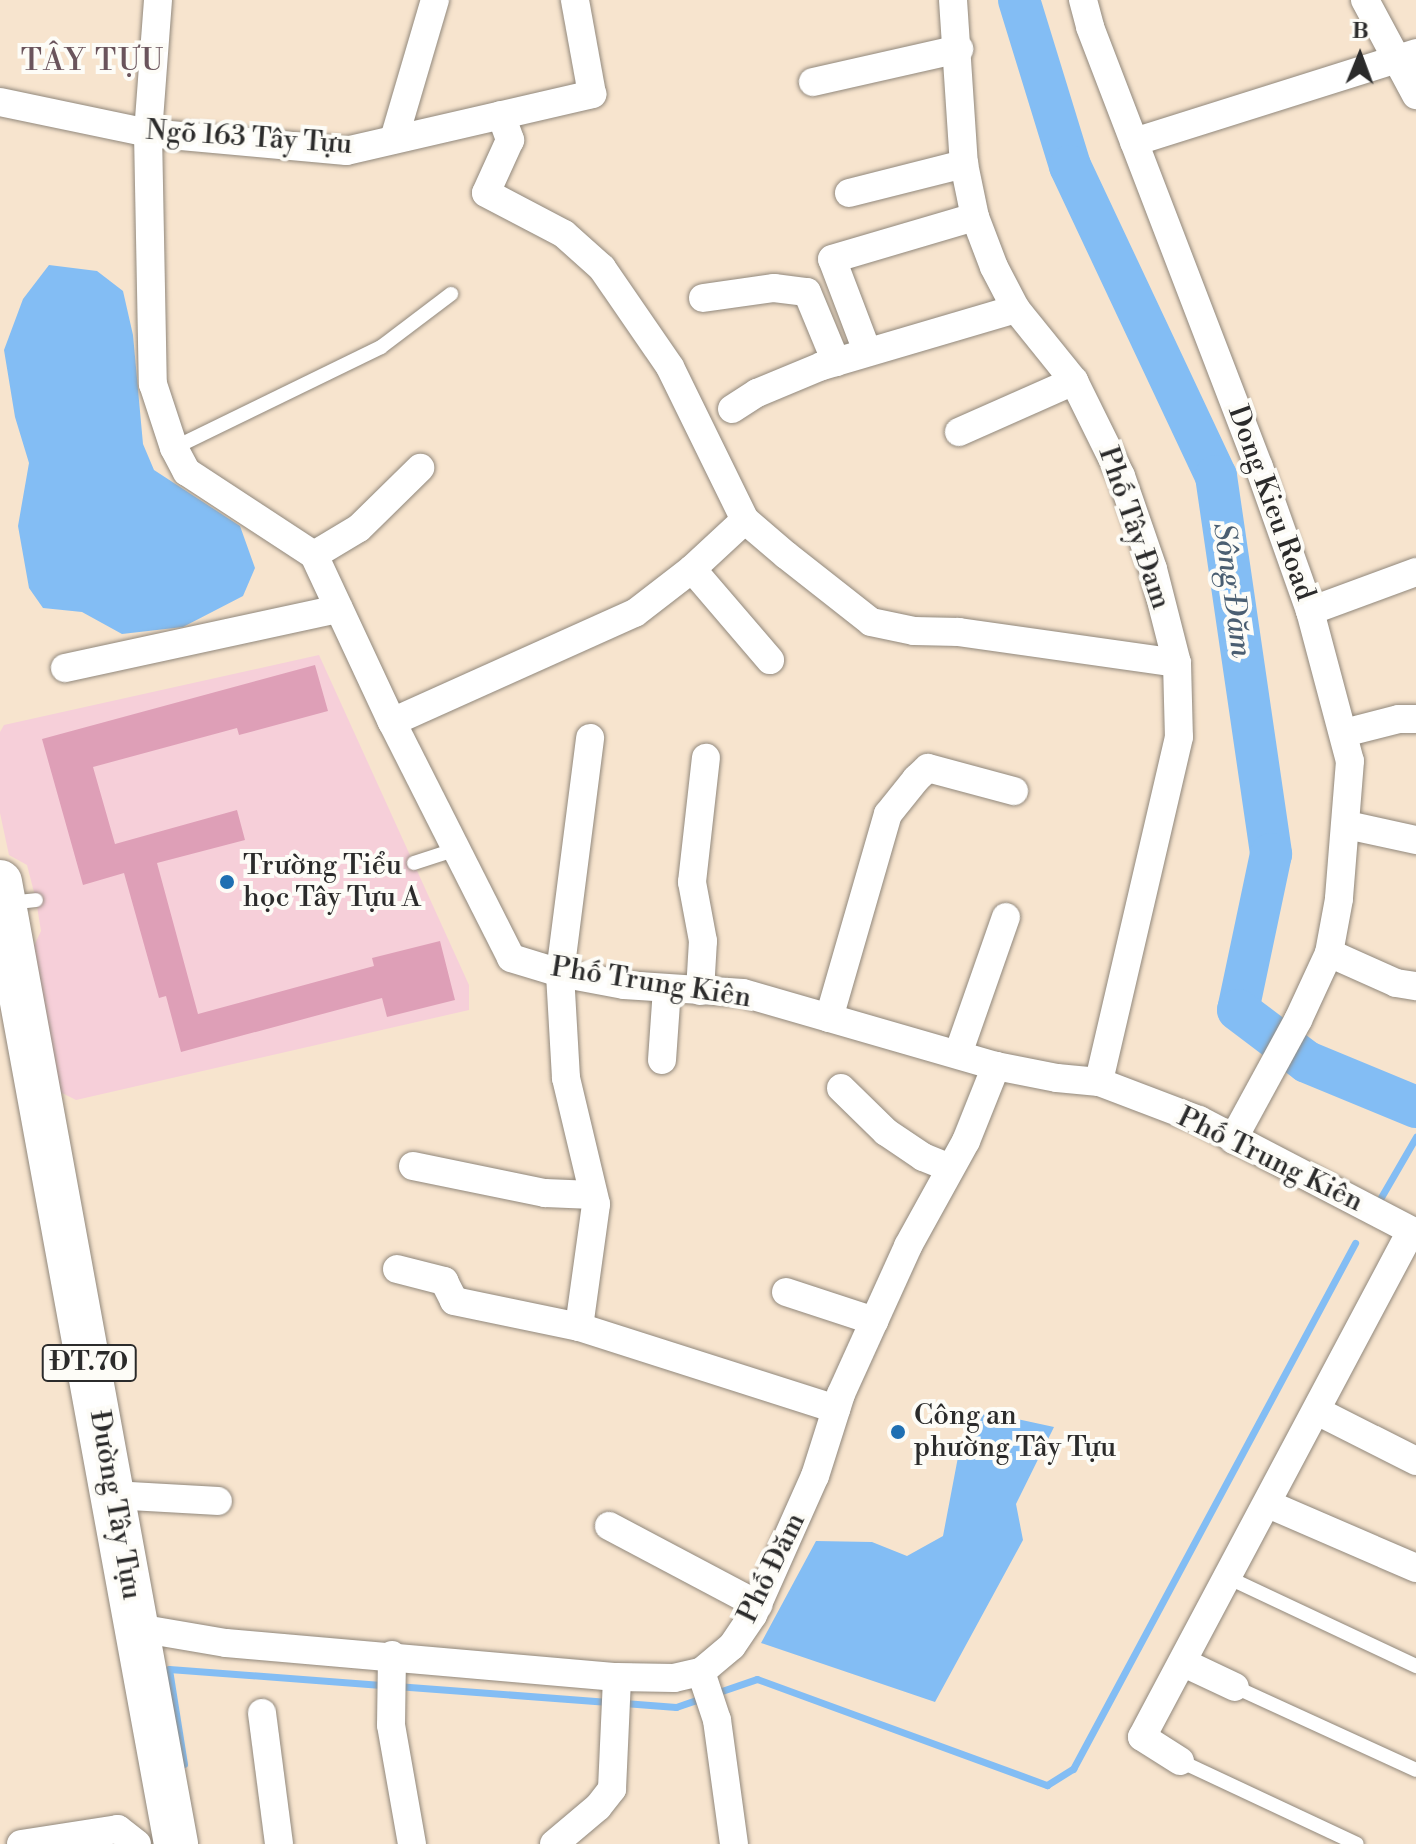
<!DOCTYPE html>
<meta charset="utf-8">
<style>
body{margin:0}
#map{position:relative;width:1416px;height:1844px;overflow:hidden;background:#f7e4ce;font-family:"Libre Bodoni",serif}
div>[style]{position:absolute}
.built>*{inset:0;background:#f6cfd9}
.water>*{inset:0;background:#83bdf4}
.stream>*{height:7px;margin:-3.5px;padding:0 3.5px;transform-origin:3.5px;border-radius:3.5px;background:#83bdf4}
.river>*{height:42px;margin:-21px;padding:0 21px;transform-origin:21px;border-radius:21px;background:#83bdf4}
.building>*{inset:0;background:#de9fb7}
.roads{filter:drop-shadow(0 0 2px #91887c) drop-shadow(0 0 2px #91887c)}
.lane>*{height:14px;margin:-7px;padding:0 7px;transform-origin:7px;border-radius:7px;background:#fff}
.street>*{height:28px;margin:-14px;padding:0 14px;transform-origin:14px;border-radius:14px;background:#fff}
.primary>*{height:44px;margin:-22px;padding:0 22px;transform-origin:22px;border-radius:22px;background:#fff}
.dots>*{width:22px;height:22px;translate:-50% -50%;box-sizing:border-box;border:4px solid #fdfcf7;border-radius:50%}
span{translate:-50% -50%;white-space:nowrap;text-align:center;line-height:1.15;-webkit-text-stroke:8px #fdfcf7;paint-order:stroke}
.shield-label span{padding:2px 6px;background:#fdfcf7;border:2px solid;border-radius:6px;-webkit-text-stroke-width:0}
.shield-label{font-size:26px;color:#2b2b2b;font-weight:700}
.street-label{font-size:28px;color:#2b2b2b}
.poi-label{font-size:28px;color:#2b2b2b}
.left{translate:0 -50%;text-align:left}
.neighbourhood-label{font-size:30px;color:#6a545c;letter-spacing:2px}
.water-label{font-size:30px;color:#4a5e71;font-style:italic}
.north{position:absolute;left:1320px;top:16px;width:80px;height:80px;-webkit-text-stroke:6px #fdfcf7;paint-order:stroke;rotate:1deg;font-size:22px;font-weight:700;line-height:32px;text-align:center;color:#2b2b2b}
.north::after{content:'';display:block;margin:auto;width:28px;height:36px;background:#2b2b2b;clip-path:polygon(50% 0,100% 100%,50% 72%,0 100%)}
</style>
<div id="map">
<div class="built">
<i style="clip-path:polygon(319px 655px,469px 985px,469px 1010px,76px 1100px,58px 1091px,29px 956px,41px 931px,36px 900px,27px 865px,9px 855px,0 813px,0 732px,4px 725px)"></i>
</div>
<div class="water">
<i style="clip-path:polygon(49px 265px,97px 271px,123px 291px,133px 335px,143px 444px,154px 470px,240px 526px,255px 568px,243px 596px,183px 627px,122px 634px,82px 612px,43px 608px,29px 588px,18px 526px,29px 463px,15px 417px,4px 350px,23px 299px)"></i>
<i style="clip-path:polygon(985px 1412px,1054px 1427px,1016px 1504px,1023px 1540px,935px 1702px,761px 1643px,816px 1541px,872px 1542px,907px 1556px,943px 1536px,958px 1457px)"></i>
</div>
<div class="stream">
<i style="left:1380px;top:1199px;width:72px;rotate:-59.9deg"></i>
<i style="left:396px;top:1686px;width:216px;rotate:4.3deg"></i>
<i style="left:713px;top:1694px;width:46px;rotate:-18.8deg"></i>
<i style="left:757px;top:1679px;width:309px;rotate:20.1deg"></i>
<i style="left:1047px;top:1785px;width:31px;rotate:-32deg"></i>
<i style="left:1073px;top:1769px;width:597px;rotate:-61.8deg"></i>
<i style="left:624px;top:1703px;width:52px;rotate:4.4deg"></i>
<i style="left:676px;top:1707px;width:28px;rotate:-19deg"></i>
<i style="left:184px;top:1764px;width:96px;rotate:-99deg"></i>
<i style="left:169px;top:1669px;width:216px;rotate:4.3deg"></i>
</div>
<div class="river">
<i style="left:1019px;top:0;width:174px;rotate:72.9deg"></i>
<i style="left:1070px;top:166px;width:343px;rotate:64.8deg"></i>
<i style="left:1216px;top:476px;width:382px;rotate:81.7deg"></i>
<i style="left:1271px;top:854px;width:159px;rotate:101.9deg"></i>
<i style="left:1238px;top:1010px;width:86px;rotate:37deg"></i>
<i style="left:1307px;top:1062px;width:118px;rotate:22.4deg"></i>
</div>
<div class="building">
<i style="clip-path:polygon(315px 665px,328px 711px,239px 735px,237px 728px,93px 767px,115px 844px,237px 810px,245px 840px,157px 863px,198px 1014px,374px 966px,372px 958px,440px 941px,455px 1000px,387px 1017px,382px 998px,181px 1052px,166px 996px,159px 998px,124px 873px,83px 885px,42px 739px)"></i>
</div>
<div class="roads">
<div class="lane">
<i style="left:174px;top:448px;width:230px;rotate:-26deg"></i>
<i style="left:381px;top:347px;width:88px;rotate:-37.1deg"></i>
<i style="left:414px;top:863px;width:45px;rotate:-18deg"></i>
<i style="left:8px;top:903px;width:28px;rotate:-6deg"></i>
<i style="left:1229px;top:1578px;width:207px;rotate:25.2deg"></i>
<i style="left:1235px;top:1687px;width:199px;rotate:24.6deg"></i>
<i style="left:1180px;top:1761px;width:195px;rotate:25.1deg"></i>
</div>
<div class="street">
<i style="left:158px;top:0;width:133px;rotate:94.3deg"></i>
<i style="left:148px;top:133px;width:251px;rotate:88.9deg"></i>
<i style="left:153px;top:384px;width:67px;rotate:71.8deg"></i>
<i style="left:174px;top:448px;width:27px;rotate:62deg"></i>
<i style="left:187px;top:472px;width:152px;rotate:33.2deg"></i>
<i style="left:314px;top:555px;width:184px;rotate:65deg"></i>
<i style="left:392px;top:722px;width:264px;rotate:63.2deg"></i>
<i style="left:511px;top:958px;width:51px;rotate:17deg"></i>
<i style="left:560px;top:973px;width:65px;rotate:10.6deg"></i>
<i style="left:624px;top:985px;width:119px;rotate:3.8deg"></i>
<i style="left:743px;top:993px;width:263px;rotate:16.1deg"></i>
<i style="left:996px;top:1066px;width:62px;rotate:11.1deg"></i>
<i style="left:1057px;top:1078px;width:42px;rotate:5.4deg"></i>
<i style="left:1099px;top:1082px;width:107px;rotate:20.8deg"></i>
<i style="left:1199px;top:1120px;width:245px;rotate:27.5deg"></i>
<i style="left:953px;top:0;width:164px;rotate:86.2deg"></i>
<i style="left:964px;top:164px;width:54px;rotate:78.3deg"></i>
<i style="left:975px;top:217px;width:53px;rotate:69.2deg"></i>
<i style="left:994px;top:267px;width:47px;rotate:62.4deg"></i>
<i style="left:1016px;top:309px;width:92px;rotate:51.1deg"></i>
<i style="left:1074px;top:381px;width:106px;rotate:63.7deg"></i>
<i style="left:1121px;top:476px;width:98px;rotate:71deg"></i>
<i style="left:1153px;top:569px;width:97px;rotate:75.7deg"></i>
<i style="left:1177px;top:663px;width:74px;rotate:88.5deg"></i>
<i style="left:1179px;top:737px;width:354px;rotate:103.1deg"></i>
<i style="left:1083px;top:0;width:28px;rotate:75deg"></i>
<i style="left:1090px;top:27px;width:471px;rotate:69deg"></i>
<i style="left:1259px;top:467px;width:153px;rotate:70.5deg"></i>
<i style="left:1310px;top:611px;width:155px;rotate:75.1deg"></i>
<i style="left:1350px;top:761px;width:138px;rotate:94.6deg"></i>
<i style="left:1339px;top:899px;width:55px;rotate:100.5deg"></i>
<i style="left:1329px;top:953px;width:74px;rotate:114.8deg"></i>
<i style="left:1298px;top:1020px;width:136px;rotate:118.6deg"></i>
<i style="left:1365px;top:0;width:108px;rotate:61.8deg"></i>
<i style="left:813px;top:82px;width:150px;rotate:-12.7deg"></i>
<i style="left:0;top:102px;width:151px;rotate:11.8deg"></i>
<i style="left:148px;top:133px;width:199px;rotate:5.2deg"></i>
<i style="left:346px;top:151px;width:253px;rotate:-13deg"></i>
<i style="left:592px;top:94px;width:96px;rotate:-100.3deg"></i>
<i style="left:501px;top:115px;width:27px;rotate:70deg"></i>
<i style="left:510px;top:140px;width:58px;rotate:114.4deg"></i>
<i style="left:486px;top:193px;width:88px;rotate:27.7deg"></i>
<i style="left:564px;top:234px;width:51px;rotate:41.8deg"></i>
<i style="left:602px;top:268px;width:120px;rotate:55.5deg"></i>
<i style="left:670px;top:367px;width:170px;rotate:63.9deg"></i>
<i style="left:745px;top:520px;width:54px;rotate:40.5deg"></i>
<i style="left:786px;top:555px;width:108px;rotate:38.2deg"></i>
<i style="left:871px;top:622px;width:44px;rotate:11.8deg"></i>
<i style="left:914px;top:631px;width:45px;rotate:1.3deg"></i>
<i style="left:959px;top:632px;width:220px;rotate:8.1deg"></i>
<i style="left:394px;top:139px;width:145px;rotate:-73.6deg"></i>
<i style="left:1134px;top:142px;width:296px;rotate:-17.5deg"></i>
<i style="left:849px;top:193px;width:119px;rotate:-14.2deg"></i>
<i style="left:703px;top:298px;width:72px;rotate:-8deg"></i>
<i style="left:774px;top:288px;width:33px;rotate:7deg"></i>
<i style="left:807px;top:292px;width:76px;rotate:67.5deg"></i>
<i style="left:867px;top:351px;width:98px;rotate:-110.8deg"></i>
<i style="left:832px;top:259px;width:149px;rotate:-16.4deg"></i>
<i style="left:732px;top:409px;width:30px;rotate:-33deg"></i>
<i style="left:757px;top:393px;width:70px;rotate:-22.6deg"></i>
<i style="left:822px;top:366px;width:202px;rotate:-16.4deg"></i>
<i style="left:959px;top:432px;width:126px;rotate:-23.9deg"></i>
<i style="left:314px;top:555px;width:52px;rotate:-31deg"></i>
<i style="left:359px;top:528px;width:86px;rotate:-44.5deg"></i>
<i style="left:692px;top:569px;width:120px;rotate:49.4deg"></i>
<i style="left:1310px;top:611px;width:113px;rotate:-20.2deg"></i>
<i style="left:65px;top:668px;width:280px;rotate:-12.2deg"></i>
<i style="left:392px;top:722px;width:266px;rotate:-24.2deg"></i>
<i style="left:635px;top:613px;width:72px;rotate:-37.7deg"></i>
<i style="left:692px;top:569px;width:72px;rotate:-42.8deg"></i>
<i style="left:1344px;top:733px;width:57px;rotate:-14.3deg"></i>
<i style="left:1399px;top:719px;width:17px"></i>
<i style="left:1347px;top:825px;width:71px;rotate:12.3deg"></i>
<i style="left:1329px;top:953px;width:73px;rotate:24.1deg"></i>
<i style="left:1396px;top:983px;width:20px;rotate:9deg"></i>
<i style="left:700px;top:991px;width:50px;rotate:-86.6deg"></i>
<i style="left:703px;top:941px;width:60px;rotate:-100.6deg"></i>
<i style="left:692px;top:882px;width:125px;rotate:-83.6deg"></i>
<i style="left:829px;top:1018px;width:212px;rotate:-73.9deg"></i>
<i style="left:888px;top:814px;width:45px;rotate:-51.3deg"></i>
<i style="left:916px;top:779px;width:16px;rotate:-43deg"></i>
<i style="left:928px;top:768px;width:89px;rotate:15deg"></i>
<i style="left:958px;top:1054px;width:145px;rotate:-70.7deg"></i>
<i style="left:662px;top:1060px;width:71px;rotate:-86deg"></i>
<i style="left:841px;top:1088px;width:63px;rotate:44.4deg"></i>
<i style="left:886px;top:1132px;width:45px;rotate:34deg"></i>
<i style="left:923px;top:1157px;width:29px;rotate:22deg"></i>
<i style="left:413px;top:1166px;width:135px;rotate:11.6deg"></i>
<i style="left:545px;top:1193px;width:48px;rotate:2.4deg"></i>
<i style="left:397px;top:1269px;width:49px;rotate:14.3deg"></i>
<i style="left:444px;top:1281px;width:22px;rotate:63deg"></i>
<i style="left:454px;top:1301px;width:128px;rotate:11.7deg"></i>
<i style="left:579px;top:1327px;width:270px;rotate:17.7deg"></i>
<i style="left:786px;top:1292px;width:93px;rotate:18.2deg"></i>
<i style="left:579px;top:1327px;width:124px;rotate:-82.1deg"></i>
<i style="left:596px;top:1204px;width:130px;rotate:-103.4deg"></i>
<i style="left:566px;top:1078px;width:105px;rotate:-93.3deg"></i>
<i style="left:560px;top:973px;width:237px;rotate:-82.7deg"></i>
<i style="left:1317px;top:1411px;width:111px;rotate:26.8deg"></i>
<i style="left:113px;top:1495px;width:105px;rotate:3.3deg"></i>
<i style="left:1268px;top:1504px;width:161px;rotate:23.4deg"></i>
<i style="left:609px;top:1526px;width:169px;rotate:27.9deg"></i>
<i style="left:138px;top:1628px;width:89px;rotate:9.7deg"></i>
<i style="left:226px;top:1643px;width:392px;rotate:5deg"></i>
<i style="left:617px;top:1677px;width:57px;rotate:1deg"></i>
<i style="left:674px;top:1678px;width:28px;rotate:-13deg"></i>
<i style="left:701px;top:1672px;width:40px;rotate:-40deg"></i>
<i style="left:732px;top:1646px;width:37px;rotate:-56deg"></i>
<i style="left:753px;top:1615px;width:152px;rotate:-66deg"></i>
<i style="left:815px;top:1476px;width:86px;rotate:-72.4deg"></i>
<i style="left:841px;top:1394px;width:162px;rotate:-65.6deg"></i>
<i style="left:908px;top:1246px;width:120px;rotate:-61.1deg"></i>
<i style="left:966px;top:1141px;width:81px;rotate:-68.2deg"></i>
<i style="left:392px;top:1655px;width:70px;rotate:90.8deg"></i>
<i style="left:391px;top:1725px;width:121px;rotate:80deg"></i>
<i style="left:1184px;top:1663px;width:56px;rotate:25.2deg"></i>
<i style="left:701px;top:1672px;width:51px;rotate:71.6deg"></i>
<i style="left:717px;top:1720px;width:125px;rotate:82.2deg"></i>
<i style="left:262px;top:1713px;width:132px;rotate:82.6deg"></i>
<i style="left:1180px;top:1761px;width:45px;rotate:-147.7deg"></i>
<i style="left:1142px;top:1737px;width:573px;rotate:-62deg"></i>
<i style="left:21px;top:1844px;width:98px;rotate:-8.8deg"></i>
<i style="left:118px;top:1829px;width:24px;rotate:38deg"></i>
<i style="left:554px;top:1844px;width:57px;rotate:-40.1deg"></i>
<i style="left:598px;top:1807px;width:23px;rotate:-52deg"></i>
<i style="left:612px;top:1789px;width:112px;rotate:-87.4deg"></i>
</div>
<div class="primary">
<i style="left:0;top:882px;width:978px;rotate:79.63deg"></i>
</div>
</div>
<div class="dots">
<i style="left:227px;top:882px;background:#1f6fb2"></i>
<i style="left:898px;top:1432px;background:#1f6fb2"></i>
</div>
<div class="shield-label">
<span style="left:89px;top:1363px">ĐT.70</span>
</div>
<div class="street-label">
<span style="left:249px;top:138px;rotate:4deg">Ngõ 163 Tây Tựu</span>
<span style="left:1271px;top:503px;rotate:70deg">Dong Kieu Road</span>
<span style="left:1134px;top:528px;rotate:71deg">Phố Tây Đam</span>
<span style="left:651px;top:983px;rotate:9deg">Phố Trung Kiên</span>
<span style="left:1270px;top:1160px;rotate:26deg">Phố Trung Kiên</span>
<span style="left:115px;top:1505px;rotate:80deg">Đường Tây Tựu</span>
<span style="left:772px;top:1568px;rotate:-64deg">Phố Đăm</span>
</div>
<div class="poi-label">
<span class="left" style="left:243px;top:882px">Trường Tiểu<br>học Tây Tựu A</span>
<span class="left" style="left:914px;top:1432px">Công an<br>phường Tây Tựu</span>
</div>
<div class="neighbourhood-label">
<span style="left:93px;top:61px">TÂY TỰU</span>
</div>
<div class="water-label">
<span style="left:1232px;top:590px;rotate:82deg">Sông Đăm</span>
</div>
<div class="north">B</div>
</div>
